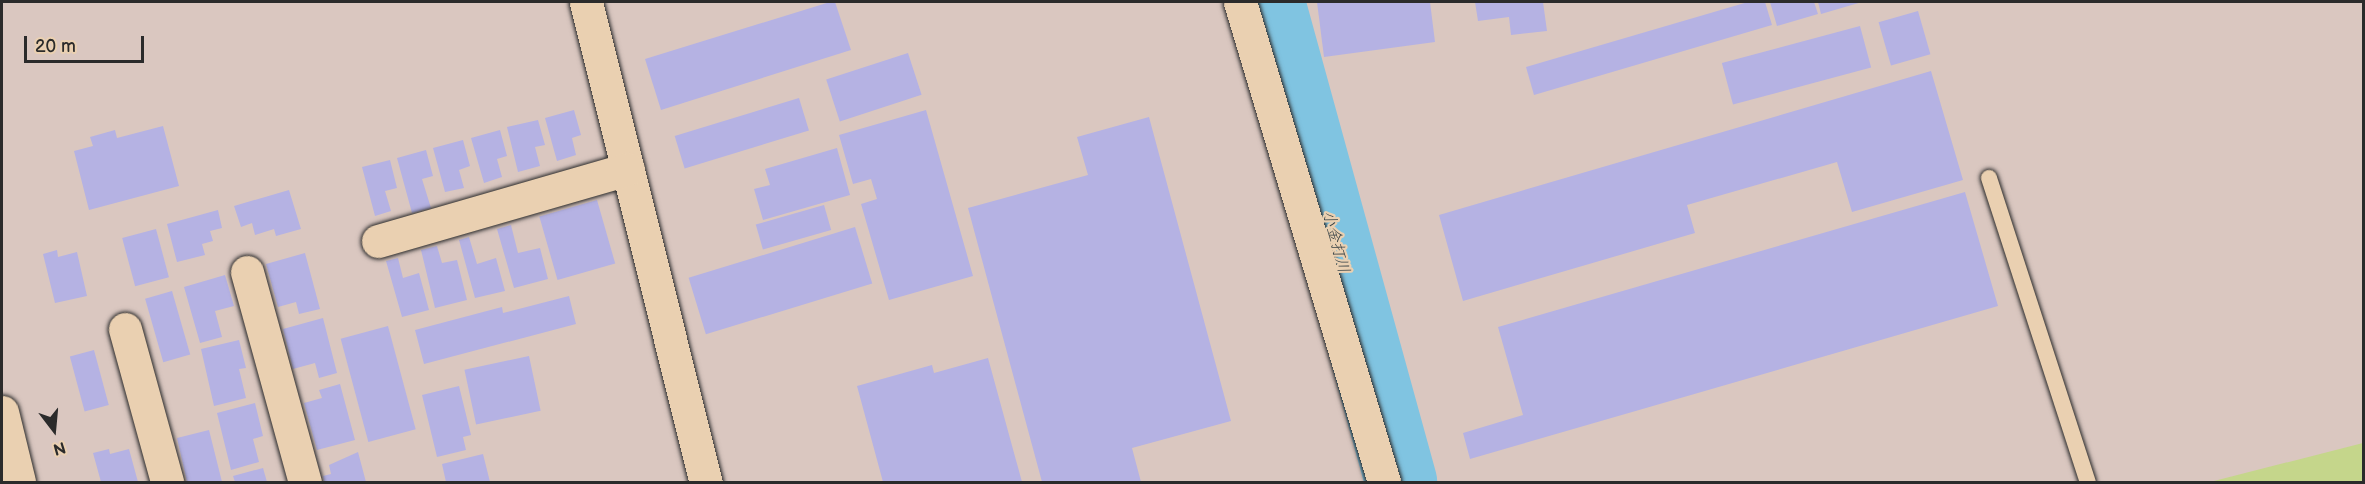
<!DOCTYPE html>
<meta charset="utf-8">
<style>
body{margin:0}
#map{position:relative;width:2365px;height:484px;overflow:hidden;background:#dac7c0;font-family:"Balsamiq Sans","Klee One",sans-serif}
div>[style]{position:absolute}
.green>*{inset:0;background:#c5d68b}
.river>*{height:72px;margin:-36px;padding:0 36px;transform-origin:36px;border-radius:36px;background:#80c4e1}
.building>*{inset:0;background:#b5b2e3;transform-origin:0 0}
.roads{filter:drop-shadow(0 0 2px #2b2b2b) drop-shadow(0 0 2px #2b2b2b)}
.lane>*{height:16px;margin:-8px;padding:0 8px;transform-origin:8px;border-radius:8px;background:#ead0b1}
.street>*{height:33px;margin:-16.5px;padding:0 16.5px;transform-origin:16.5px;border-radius:16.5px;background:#ead0b1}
span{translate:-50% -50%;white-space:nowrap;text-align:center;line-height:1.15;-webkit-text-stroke:4.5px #ead0b1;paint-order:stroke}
.water-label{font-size:16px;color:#384246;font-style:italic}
.frame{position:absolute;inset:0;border:3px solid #2b2b2b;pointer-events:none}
.north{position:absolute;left:24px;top:400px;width:60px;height:60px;-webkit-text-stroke:4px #ead0b1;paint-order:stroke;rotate:164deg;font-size:16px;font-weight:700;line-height:24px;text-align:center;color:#2b2b2b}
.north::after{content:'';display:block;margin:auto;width:21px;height:27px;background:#2b2b2b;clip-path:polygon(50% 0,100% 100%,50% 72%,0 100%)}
.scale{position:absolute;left:24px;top:36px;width:120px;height:27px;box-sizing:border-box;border:3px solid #2b2b2b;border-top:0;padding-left:8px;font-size:18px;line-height:21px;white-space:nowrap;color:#2b2b2b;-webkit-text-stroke:4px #ead0b1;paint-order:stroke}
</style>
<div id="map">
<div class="green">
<i style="clip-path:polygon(2363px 443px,2363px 482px,2210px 482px)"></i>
</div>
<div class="river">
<i style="left:1269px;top:2px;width:498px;rotate:74.6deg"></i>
</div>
<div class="building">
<i style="clip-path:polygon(830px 2px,835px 2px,851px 50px,661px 110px,645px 59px)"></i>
<i style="clip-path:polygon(1317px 2px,1430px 2px,1435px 42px,1324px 57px)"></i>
<i style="clip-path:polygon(1475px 2px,1543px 2px,1547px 31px,1511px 35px,1509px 17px,1478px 21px)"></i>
<i style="clip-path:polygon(1748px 2px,1765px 2px,1772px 25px,1534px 95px,1526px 67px)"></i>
<i style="clip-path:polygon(1770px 2px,1814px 2px,1818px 14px,1777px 26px)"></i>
<i style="clip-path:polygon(1818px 2px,1862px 2px,1821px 14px)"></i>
<i style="left:1918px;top:11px;width:45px;height:41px;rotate:74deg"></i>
<i style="left:1860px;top:26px;width:43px;height:143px;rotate:75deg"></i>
<i style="left:908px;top:53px;width:44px;height:86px;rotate:72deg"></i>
<i style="clip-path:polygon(1931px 71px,1963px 180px,1852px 212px,1837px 162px,1687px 205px,1695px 233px,1463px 301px,1439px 215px)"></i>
<i style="left:799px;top:98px;width:34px;height:130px;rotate:73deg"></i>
<i style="clip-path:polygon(574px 110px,581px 135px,572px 138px,576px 155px,557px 161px,545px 118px)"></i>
<i style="clip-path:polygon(926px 110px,973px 276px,889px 300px,861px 204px,877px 199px,871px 179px,853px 184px,839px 135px)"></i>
<i style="clip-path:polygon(1149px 117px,1231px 421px,1132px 448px,1141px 482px,1042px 482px,968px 208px,1088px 175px,1077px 137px)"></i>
<i style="clip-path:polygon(538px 120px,545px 145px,535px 147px,540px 166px,518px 172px,507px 127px)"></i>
<i style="clip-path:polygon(163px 126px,179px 186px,89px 210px,74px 151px,93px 146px,90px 137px,115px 130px,117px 138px)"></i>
<i style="clip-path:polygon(500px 130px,507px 156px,497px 159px,502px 177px,484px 183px,471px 138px)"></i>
<i style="clip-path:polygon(463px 140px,470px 166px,459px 170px,464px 188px,445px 192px,433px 148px)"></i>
<i style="clip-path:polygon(837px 148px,850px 195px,763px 220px,754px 189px,770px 185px,765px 169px)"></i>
<i style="clip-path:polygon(426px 150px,433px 176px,422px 179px,431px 208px,412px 213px,397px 158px)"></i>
<i style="clip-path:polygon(390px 160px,397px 188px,385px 191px,391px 211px,375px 216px,362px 167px)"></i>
<i style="clip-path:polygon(289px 190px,301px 229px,276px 236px,274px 229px,255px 235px,252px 223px,241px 227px,234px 206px)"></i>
<i style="clip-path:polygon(1965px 192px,1998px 306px,1470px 459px,1463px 433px,1523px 415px,1498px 327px)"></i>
<i style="left:597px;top:200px;width:66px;height:60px;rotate:74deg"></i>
<i style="left:824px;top:205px;width:26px;height:71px;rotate:74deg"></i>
<i style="clip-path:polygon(218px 210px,222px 228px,210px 231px,213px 241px,202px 244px,205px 255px,177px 262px,167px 224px)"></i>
<i style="clip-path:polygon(511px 225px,518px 253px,540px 248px,548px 279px,514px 288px,497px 229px)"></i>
<i style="left:855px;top:227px;width:59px;height:174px;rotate:73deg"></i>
<i style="left:156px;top:229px;width:50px;height:35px;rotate:75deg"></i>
<i style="clip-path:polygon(469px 237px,477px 264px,496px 258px,505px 291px,475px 298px,459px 240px)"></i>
<i style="clip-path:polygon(437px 246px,442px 263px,457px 260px,467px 300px,435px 308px,421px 250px)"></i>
<i style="clip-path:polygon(57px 250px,58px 257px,77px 252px,87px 296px,55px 303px,43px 254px)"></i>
<i style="clip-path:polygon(305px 253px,320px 309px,299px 314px,296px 302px,278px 307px,266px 264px)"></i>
<i style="clip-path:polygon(398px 258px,403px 278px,419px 273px,429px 310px,402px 317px,386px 261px)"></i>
<i style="clip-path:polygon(225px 275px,234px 306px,215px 311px,222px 337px,200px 343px,184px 287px)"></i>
<i style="left:172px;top:291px;width:66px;height:28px;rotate:74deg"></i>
<i style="clip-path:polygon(569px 296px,576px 324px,424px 364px,415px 330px,502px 307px,503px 313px)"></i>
<i style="clip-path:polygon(323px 318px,337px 373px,319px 378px,315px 363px,293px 369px,283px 329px)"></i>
<i style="left:388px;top:326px;width:107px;height:49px;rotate:75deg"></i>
<i style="clip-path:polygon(239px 340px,246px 368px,239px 369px,246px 398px,214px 406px,201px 349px)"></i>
<i style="left:94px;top:350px;width:57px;height:25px;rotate:75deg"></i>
<i style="left:529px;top:356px;width:56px;height:66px;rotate:78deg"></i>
<i style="clip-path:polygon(988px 358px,1022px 482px,883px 482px,857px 386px,932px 365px,934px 373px)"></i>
<i style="clip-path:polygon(340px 384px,355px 440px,317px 450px,304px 403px,322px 398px,319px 390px)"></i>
<i style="clip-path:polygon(459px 386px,471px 435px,463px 437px,466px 450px,437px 457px,422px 395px)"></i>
<i style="clip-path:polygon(255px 403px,263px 436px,253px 439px,259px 462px,231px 470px,217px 413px)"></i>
<i style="clip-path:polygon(209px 430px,222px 482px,187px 482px,177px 438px)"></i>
<i style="clip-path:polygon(109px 449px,110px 454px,129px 449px,138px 482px,101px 482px,93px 453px)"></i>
<i style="clip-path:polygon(358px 452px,366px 482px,324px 482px,323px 476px,331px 474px,329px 465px)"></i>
<i style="clip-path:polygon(483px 454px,490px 482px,446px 482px,442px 464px)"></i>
<i style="clip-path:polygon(263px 468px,267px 482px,235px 482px,233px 476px)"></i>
</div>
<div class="roads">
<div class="lane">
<i style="left:1989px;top:178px;width:320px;rotate:72deg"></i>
</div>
<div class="street">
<i style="left:586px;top:2px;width:495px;rotate:76deg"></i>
<i style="left:1240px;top:2px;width:501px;rotate:73.3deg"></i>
<i style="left:378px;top:241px;width:260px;rotate:-16.1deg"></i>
<i style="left:247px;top:272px;width:218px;rotate:74.6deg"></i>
<i style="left:125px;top:329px;width:159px;rotate:74.6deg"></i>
<i style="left:2px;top:412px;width:72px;rotate:76.3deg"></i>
</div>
</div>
<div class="water-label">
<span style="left:1335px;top:242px;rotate:75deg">小金打川</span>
</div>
<div class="frame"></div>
<div class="north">N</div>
<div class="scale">20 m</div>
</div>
